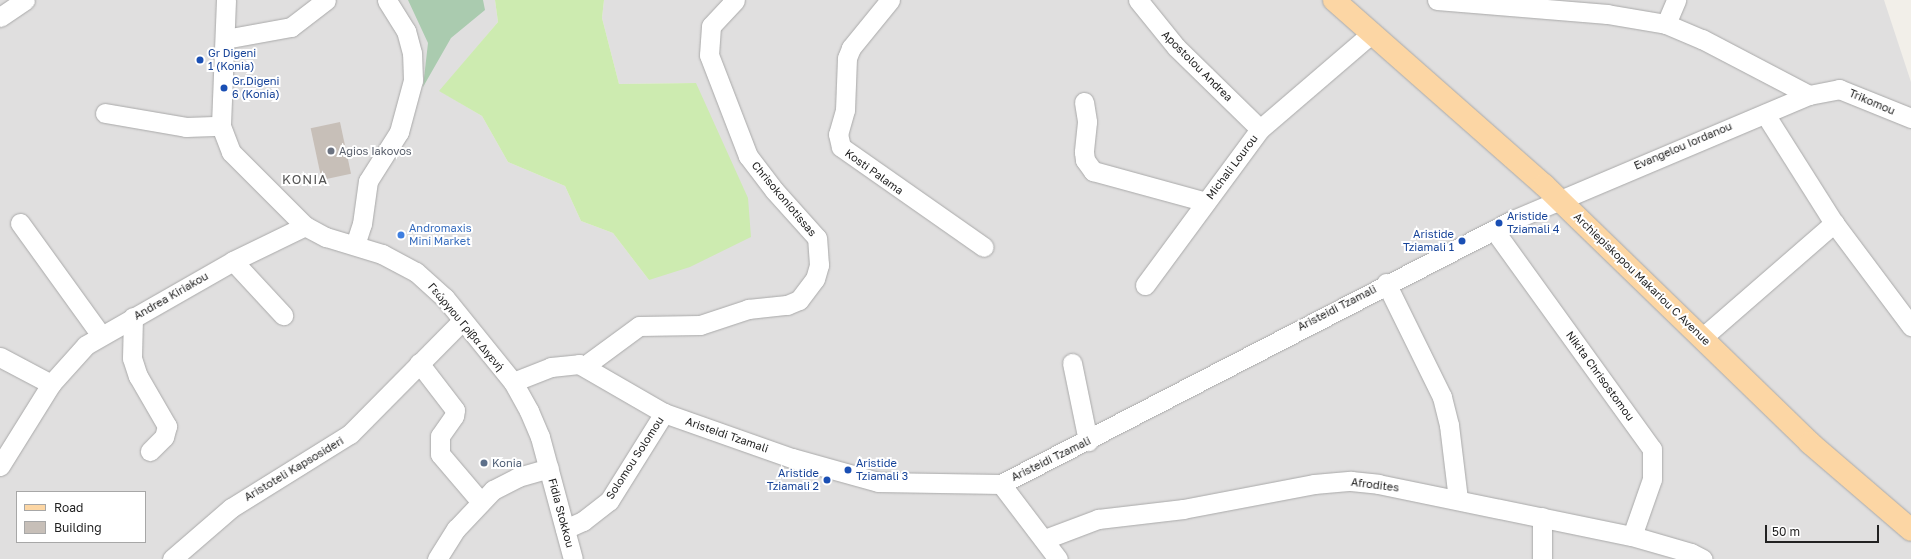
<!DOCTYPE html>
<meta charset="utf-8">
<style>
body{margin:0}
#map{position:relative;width:1911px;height:559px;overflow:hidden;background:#f2efe9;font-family:"Golos Text",sans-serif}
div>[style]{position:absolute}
.residential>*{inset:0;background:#e0dfdf}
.grass>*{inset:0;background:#cdebb0}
.cemetery>*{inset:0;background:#aacbaf}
.building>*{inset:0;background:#c7bfb8;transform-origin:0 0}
.roads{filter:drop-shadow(0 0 1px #a9a9a9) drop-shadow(0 0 1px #a9a9a9)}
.minor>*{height:19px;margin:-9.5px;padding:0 9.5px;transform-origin:9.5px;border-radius:9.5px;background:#fff}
.major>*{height:22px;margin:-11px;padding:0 11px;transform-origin:11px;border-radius:11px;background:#fcd6a4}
.dots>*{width:11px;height:11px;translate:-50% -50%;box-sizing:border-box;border:2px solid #fff;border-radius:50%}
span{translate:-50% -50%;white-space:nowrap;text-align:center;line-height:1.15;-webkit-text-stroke:4px #fff;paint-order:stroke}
.transit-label{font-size:11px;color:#164399}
.left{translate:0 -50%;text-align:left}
.right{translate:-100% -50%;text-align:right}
.street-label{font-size:11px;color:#222}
.worship-label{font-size:11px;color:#5b616d}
.shop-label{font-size:11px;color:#366cbe}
.service-label{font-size:11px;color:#4e5e75}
.quarter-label{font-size:13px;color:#555;letter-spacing:1px}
.legend{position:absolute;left:16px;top:491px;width:130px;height:52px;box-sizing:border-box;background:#fff;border:1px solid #a7a7a7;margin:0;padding:5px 7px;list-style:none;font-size:12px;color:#222}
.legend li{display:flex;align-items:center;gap:8px;height:20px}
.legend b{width:20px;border:1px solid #a7a7a7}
.scale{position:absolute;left:1765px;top:525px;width:114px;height:18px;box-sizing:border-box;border:2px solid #222;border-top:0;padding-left:5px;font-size:12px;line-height:14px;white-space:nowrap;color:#222;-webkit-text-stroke:3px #fff;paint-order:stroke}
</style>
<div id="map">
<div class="residential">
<i style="clip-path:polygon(evenodd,0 0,495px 0,498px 22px,440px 91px,482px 116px,508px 162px,565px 186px,581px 221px,613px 233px,649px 280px,696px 83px,619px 84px,602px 18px,604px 0,1884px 0,1911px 82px,1911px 559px,0 559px,0 0,17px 492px,145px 492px,145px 542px,17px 542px,17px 492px)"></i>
</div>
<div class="grass">
<i style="clip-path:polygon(495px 0,604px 0,602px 18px,619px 84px,696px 83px,748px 198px,751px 237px,690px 267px,649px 280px,613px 233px,581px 221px,565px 186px,508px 162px,482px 116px,439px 91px,498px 22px)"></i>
</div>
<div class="cemetery">
<i style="clip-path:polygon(408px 0,483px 0,485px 10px,451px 38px,423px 87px,428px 43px)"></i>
</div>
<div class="building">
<i style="left:340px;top:122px;width:53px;height:30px;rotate:78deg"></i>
</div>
<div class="roads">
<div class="minor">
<i style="left:226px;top:0;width:126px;rotate:92.3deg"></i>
<i style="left:221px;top:126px;width:28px;rotate:69deg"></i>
<i style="left:231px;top:152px;width:105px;rotate:45deg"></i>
<i style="left:305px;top:226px;width:24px;rotate:28deg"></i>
<i style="left:326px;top:237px;width:59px;rotate:16.9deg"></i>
<i style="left:382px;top:254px;width:38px;rotate:28deg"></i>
<i style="left:416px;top:272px;width:39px;rotate:42deg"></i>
<i style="left:445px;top:298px;width:108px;rotate:51deg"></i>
<i style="left:513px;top:382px;width:33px;rotate:61deg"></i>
<i style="left:529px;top:411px;width:28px;rotate:67deg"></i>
<i style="left:540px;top:437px;width:126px;rotate:74.9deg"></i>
<i style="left:890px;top:0;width:62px;rotate:129.1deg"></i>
<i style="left:851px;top:48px;width:11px;rotate:112deg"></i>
<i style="left:847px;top:58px;width:52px;rotate:92.2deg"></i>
<i style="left:845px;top:110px;width:25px;rotate:106deg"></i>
<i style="left:838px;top:134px;width:13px;rotate:77deg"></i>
<i style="left:841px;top:147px;width:174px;rotate:35deg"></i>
<i style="left:1138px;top:0;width:60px;rotate:51deg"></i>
<i style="left:1176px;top:47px;width:117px;rotate:44.3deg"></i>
<i style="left:1437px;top:0;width:171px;rotate:4.7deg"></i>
<i style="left:1607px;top:14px;width:60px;rotate:9.6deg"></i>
<i style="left:1666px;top:24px;width:39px;rotate:23deg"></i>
<i style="left:1702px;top:39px;width:121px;rotate:27.6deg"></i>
<i style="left:0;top:17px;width:30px;rotate:-34deg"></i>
<i style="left:1666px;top:24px;width:26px;rotate:-67deg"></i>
<i style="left:225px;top:39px;width:67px;rotate:-10.3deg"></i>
<i style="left:291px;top:27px;width:44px;rotate:-37.6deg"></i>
<i style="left:1084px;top:102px;width:20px;rotate:81deg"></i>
<i style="left:1087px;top:122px;width:30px;rotate:96deg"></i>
<i style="left:1084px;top:152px;width:8px;rotate:83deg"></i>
<i style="left:1085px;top:160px;width:14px;rotate:54deg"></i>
<i style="left:1093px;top:171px;width:117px;rotate:15.3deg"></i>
<i style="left:105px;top:113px;width:82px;rotate:9.8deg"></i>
<i style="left:186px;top:127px;width:35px;rotate:-2deg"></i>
<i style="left:1765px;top:114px;width:129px;rotate:57.7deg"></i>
<i style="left:1834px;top:223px;width:129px;rotate:53.2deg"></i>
<i style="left:20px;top:223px;width:137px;rotate:54.2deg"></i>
<i style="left:1494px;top:230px;width:270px;rotate:54.2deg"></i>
<i style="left:1652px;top:449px;width:30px;rotate:90deg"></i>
<i style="left:1652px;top:479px;width:60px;rotate:109.3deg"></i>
<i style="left:355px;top:245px;width:22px;rotate:-72deg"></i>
<i style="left:362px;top:224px;width:43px;rotate:-82.1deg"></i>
<i style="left:368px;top:181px;width:58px;rotate:-57.7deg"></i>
<i style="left:399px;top:132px;width:54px;rotate:-74.9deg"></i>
<i style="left:413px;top:80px;width:27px;rotate:-92deg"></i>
<i style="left:412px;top:53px;width:23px;rotate:-105deg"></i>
<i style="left:406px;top:31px;width:36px;rotate:-122deg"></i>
<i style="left:233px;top:261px;width:74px;rotate:47.2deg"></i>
<i style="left:1386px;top:283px;width:127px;rotate:63.8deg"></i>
<i style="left:1442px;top:397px;width:29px;rotate:76deg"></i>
<i style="left:1449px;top:425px;width:75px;rotate:83.1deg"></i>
<i style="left:1145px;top:285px;width:194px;rotate:-53.6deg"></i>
<i style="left:1260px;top:129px;width:148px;rotate:-40.6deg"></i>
<i style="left:133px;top:317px;width:41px;rotate:91.4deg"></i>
<i style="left:132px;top:358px;width:19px;rotate:72deg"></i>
<i style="left:138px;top:376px;width:58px;rotate:59.9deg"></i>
<i style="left:167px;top:426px;width:11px;rotate:105deg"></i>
<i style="left:164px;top:437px;width:20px;rotate:135deg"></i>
<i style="left:1703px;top:337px;width:174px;rotate:-41deg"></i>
<i style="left:0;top:357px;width:58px;rotate:27.9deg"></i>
<i style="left:419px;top:363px;width:59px;rotate:52.5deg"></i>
<i style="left:455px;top:410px;width:6px;rotate:99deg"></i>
<i style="left:454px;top:416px;width:24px;rotate:125deg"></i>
<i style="left:440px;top:436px;width:18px;rotate:90deg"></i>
<i style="left:440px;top:454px;width:62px;rotate:49.6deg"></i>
<i style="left:1072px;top:363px;width:80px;rotate:78.4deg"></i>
<i style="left:586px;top:365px;width:66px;rotate:-36.3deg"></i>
<i style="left:639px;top:326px;width:61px;rotate:-0.9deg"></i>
<i style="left:700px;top:325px;width:51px;rotate:-18.4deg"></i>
<i style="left:748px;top:309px;width:39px;rotate:-6deg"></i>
<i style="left:787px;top:305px;width:13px;rotate:-23deg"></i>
<i style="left:799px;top:300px;width:26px;rotate:-53deg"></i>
<i style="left:815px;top:279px;width:15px;rotate:-74deg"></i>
<i style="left:819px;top:265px;width:27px;rotate:-94deg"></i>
<i style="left:817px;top:238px;width:64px;rotate:-131.9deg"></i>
<i style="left:774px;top:190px;width:43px;rotate:-127.4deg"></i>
<i style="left:748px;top:156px;width:108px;rotate:-111.1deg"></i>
<i style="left:709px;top:55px;width:29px;rotate:-86deg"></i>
<i style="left:711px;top:26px;width:35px;rotate:-47deg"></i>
<i style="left:513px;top:382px;width:41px;rotate:-21.5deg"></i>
<i style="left:551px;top:367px;width:28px;rotate:-6deg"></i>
<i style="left:579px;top:364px;width:98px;rotate:30deg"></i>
<i style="left:664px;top:413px;width:136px;rotate:19.4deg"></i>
<i style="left:792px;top:458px;width:89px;rotate:15.6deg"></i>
<i style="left:878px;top:482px;width:123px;rotate:0.9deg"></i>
<i style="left:1001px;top:484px;width:576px;rotate:-27.28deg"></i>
<i style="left:1513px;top:220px;width:321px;rotate:-22.9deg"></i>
<i style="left:1809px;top:95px;width:31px;rotate:-11deg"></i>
<i style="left:1839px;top:89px;width:78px;rotate:21.9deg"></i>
<i style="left:0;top:466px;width:97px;rotate:-58.1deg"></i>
<i style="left:51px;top:384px;width:52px;rotate:-48.1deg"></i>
<i style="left:86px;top:345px;width:169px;rotate:-29.7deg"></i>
<i style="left:233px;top:261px;width:80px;rotate:-25.9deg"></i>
<i style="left:1001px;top:484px;width:94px;rotate:52.8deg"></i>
<i style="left:1542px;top:517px;width:42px;rotate:90deg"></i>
<i style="left:565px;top:529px;width:20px;rotate:-24deg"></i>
<i style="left:583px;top:521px;width:33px;rotate:-38deg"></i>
<i style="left:609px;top:501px;width:104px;rotate:-58deg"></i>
<i style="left:1045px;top:539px;width:57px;rotate:-20.7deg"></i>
<i style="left:1098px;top:519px;width:86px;rotate:-6.7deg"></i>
<i style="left:1183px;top:509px;width:133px;rotate:-10.8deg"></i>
<i style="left:1314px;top:484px;width:37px;rotate:-5deg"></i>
<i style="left:1351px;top:481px;width:27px;rotate:6deg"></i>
<i style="left:1378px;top:484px;width:259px;rotate:11.6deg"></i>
<i style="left:1632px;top:536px;width:61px;rotate:16.1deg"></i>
<i style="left:1691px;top:553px;width:13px;rotate:27deg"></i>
<i style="left:172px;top:559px;width:78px;rotate:-40.8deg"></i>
<i style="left:231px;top:508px;width:140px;rotate:-31.9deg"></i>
<i style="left:350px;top:434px;width:159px;rotate:-45.3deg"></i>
<i style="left:437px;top:559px;width:36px;rotate:-58deg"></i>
<i style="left:456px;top:529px;width:54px;rotate:-46.5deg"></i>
<i style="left:493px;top:490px;width:28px;rotate:-27deg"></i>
<i style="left:518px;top:477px;width:32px;rotate:-16deg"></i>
</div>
<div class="major">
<i style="left:1334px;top:0;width:280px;rotate:41.4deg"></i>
<i style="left:1544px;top:185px;width:371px;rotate:44.1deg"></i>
<i style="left:1810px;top:443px;width:133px;rotate:40.7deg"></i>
</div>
</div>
<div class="dots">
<i style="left:200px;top:60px;background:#1a4fb4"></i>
<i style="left:224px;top:88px;background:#1a4fb4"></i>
<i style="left:331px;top:151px;background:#6b7280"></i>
<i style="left:1499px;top:223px;background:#1a4fb4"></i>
<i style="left:401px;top:235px;background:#3f7fe0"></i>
<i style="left:1462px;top:241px;background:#1a4fb4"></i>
<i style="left:484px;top:463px;background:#5c6f8a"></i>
<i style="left:848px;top:470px;background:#1a4fb4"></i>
<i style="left:827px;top:480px;background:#1a4fb4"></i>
</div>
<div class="transit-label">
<span class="left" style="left:208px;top:60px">Gr Digeni<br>1 (Konia)</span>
<span class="left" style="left:232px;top:88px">Gr.Digeni<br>6 (Konia)</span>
<span class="left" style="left:1507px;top:223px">Aristide<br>Tziamali 4</span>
<span class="right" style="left:1454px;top:241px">Aristide<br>Tziamali 1</span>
<span class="left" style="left:856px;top:470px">Aristide<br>Tziamali 3</span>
<span class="right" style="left:819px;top:480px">Aristide<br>Tziamali 2</span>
</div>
<div class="street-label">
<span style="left:1197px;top:66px;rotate:45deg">Apostolou Andrea</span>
<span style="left:1872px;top:102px;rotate:23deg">Trikomou</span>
<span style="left:1683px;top:146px;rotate:-23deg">Evangelou Iordanou</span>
<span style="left:1232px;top:167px;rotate:-53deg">Michali Lourou</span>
<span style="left:874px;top:172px;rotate:36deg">Kosti Palama</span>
<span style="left:784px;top:199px;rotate:50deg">Chrisokoniotissas</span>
<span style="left:1642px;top:279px;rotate:44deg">Archiepiskopou Makariou C Avenue</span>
<span style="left:171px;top:296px;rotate:-30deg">Andrea Kiriakou</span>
<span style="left:1337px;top:308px;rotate:-27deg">Aristeidi Tzamali</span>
<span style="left:466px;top:327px;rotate:50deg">Γεώργιου Γρίβα Διγενή</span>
<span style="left:1600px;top:376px;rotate:54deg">Nikita Chrisostomou</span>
<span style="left:727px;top:435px;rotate:19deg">Aristeidi Tzamali</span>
<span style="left:635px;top:458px;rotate:-57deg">Solomou Solomou</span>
<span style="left:1051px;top:459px;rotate:-26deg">Aristeidi Tzamali</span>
<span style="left:294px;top:469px;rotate:-31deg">Aristoteli Kapsosideri</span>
<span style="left:1375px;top:485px;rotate:7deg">Afrodites</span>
<span style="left:561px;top:513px;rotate:75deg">Fidia Stokkou</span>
</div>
<div class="worship-label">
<span class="left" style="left:339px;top:151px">Agios Iakovos</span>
</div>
<div class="shop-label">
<span class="left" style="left:409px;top:235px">Andromaxis<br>Mini Market</span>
</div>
<div class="service-label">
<span class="left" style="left:492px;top:463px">Konia</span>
</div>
<div class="quarter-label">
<span style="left:305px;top:179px">KONIA</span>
</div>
<ul class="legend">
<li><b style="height:5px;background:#fcd6a4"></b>Road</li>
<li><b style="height:11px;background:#c7bfb8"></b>Building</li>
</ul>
<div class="scale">50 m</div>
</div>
